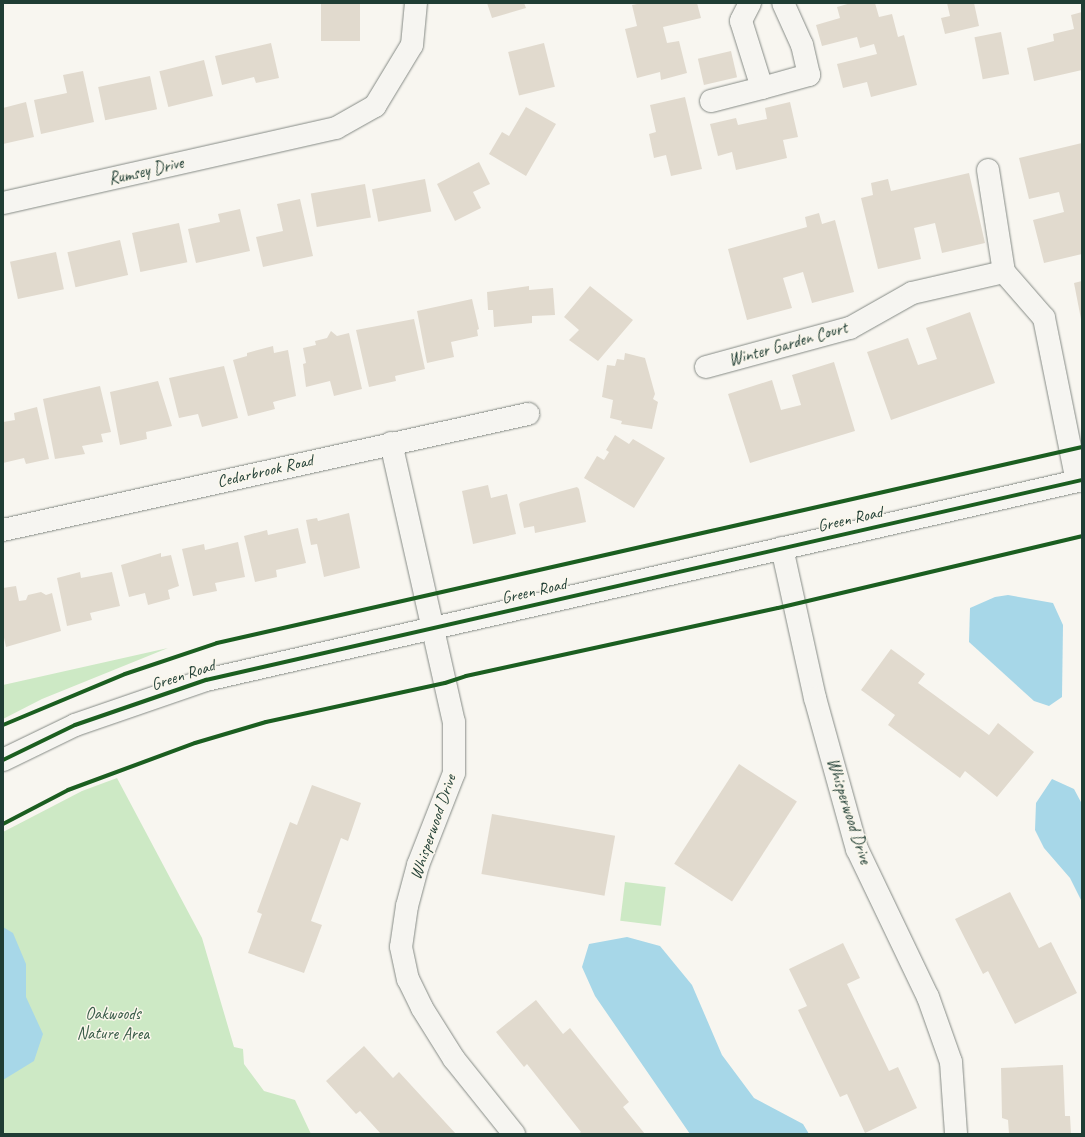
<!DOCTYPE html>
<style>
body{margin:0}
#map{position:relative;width:1085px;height:1137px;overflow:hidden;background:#f8f6f0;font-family:Caveat,sans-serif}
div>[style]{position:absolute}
.green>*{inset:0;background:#cde9c5;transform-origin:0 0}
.water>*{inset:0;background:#a7d7e8}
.building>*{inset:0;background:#e1dace;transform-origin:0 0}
.roads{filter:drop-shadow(0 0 1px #868b86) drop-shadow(0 0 1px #868b86)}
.minor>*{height:22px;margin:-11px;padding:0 11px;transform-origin:11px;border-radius:11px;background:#f6f5f1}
.tertiary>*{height:22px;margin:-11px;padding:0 11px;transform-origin:11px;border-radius:11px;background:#f6f5f1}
.cycleway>*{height:4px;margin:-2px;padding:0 2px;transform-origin:2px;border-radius:2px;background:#1b5e20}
span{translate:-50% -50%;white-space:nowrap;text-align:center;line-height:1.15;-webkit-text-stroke:3px #fbf7ec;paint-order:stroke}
.street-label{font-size:17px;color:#1f3d34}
.park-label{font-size:17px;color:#3b5d4a}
.frame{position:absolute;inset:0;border:4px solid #1f3d34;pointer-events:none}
</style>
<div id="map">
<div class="green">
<i style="clip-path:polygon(168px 648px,42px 699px,3px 719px,3px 685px)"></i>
<i style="clip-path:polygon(117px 778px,202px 938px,234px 1047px,243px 1049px,244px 1064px,264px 1091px,295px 1100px,311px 1134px,3px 1134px,3px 832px,82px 791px)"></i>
<i style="left:625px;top:882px;width:41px;height:39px;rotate:7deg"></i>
</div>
<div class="water">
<i style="clip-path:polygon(1008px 595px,1053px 603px,1063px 625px,1062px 697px,1049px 706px,1034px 701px,969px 642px,970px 608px,995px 597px)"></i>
<i style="clip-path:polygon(1052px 779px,1074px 789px,1082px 804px,1082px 902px,1070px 878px,1044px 848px,1035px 830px,1036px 803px)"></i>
<i style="clip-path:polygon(3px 927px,13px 933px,26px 964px,26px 997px,43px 1034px,34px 1061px,3px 1080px)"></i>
<i style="clip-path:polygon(627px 937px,660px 946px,692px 985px,722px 1055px,754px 1098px,803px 1124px,809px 1134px,690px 1134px,595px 996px,582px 967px,589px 944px)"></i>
</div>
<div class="building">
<i style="left:321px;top:3px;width:39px;height:38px"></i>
<i style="clip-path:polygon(487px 3px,524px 3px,526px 8px,492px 18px)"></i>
<i style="clip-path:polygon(642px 3px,697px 3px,701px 18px,663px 27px,667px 43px,679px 41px,687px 73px,661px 80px,660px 72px,637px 78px,625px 29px,637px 26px,632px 5px)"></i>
<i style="clip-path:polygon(851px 3px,875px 3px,879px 17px,892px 14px,898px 37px,904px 35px,917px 85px,871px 97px,867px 82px,843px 88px,837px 64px,877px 54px,874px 44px,860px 48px,857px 37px,822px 46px,816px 25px,840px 18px,837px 7px)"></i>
<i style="clip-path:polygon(947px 3px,974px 3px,979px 26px,945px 34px,941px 18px,950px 16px)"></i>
<i style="clip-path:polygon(1082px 12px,1082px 70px,1034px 81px,1027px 48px,1054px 41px,1053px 34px,1074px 29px,1071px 15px)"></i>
<i style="left:1001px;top:32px;width:43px;height:27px;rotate:79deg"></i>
<i style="clip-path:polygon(271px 43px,279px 78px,256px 83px,254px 77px,222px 85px,215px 56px)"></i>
<i style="left:544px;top:43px;width:45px;height:37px;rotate:76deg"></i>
<i style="left:731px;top:51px;width:27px;height:34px;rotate:77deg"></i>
<i style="left:204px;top:60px;width:37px;height:46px;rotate:76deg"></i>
<i style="clip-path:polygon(83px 71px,94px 122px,41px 134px,34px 100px,67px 93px,63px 75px)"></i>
<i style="left:150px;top:76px;width:34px;height:53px;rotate:78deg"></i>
<i style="clip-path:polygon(685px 97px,702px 169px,671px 176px,666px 155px,654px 158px,649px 134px,656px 132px,650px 105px)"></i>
<i style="clip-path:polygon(26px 102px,34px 137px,3px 144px,3px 108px)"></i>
<i style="clip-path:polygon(790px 102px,798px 137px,783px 140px,787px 158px,736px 170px,732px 152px,718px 156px,710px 124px,736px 118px,738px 125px,767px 119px,765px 108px)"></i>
<i style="clip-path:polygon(526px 107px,556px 124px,526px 176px,489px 154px,502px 132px,509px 136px)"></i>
<i style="clip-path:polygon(1082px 143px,1082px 254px,1044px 263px,1033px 220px,1064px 212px,1059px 192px,1029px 199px,1019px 158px)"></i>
<i style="clip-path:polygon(479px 162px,490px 184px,473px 192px,481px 208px,455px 221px,437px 184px)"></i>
<i style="clip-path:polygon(969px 173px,985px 243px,942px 253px,935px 223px,914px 228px,921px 259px,878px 269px,861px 198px,873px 195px,871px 183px,888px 179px,891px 191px)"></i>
<i style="left:425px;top:179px;width:33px;height:54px;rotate:79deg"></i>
<i style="left:365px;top:184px;width:34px;height:55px;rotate:80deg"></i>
<i style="clip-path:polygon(300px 199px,313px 256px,263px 267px,256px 237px,283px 231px,277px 204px)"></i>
<i style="clip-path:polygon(240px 209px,250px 251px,196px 263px,188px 229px,220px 222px,218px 214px)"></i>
<i style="clip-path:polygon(819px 213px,822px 224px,835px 220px,854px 292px,812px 303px,803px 272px,783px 278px,792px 308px,747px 320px,728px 249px,807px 227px,805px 217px)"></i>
<i style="left:179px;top:223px;width:40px;height:48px;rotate:78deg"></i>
<i style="left:120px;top:240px;width:36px;height:54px;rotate:77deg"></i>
<i style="left:56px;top:252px;width:38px;height:47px;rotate:78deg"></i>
<i style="clip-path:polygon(1082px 281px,1082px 319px,1081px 319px,1074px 283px)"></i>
<i style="clip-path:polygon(529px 286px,529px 290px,553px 288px,555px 315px,532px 316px,532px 323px,494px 327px,493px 310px,488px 310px,487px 292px)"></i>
<i style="clip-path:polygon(590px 286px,633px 320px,598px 361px,569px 340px,579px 330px,564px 317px)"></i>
<i style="clip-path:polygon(472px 299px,479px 329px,477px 330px,478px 336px,451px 342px,454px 357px,427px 363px,417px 311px)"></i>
<i style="clip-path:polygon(970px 312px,995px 383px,891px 420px,867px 352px,908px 338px,918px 365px,937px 359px,926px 328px)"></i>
<i style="clip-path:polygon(414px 319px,425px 369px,395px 376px,396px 381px,369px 387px,356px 330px)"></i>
<i style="clip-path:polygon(331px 331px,337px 336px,349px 333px,362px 389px,334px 396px,330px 381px,306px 387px,303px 364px,306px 363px,303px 348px,316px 345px,315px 341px,327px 338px)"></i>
<i style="clip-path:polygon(273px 346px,274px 353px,288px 350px,296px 396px,273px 402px,275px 409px,248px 416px,233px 360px,247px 356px,247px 353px)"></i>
<i style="clip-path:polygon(625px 353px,645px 358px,655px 394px,653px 399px,658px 402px,652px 429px,621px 424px,622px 421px,610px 418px,613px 400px,602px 397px,607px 365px,615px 366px,617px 359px,624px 360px)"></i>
<i style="clip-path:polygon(834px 362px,855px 431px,750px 463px,728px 394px,772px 380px,781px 410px,801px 405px,792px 375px)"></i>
<i style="clip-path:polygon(224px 366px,238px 418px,202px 427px,198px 414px,179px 418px,169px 378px)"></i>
<i style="clip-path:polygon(158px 381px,172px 426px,146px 432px,147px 439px,120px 445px,110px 392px)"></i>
<i style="clip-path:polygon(100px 386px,111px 432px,101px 434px,103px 442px,82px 446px,85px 454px,55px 459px,43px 399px)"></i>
<i style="clip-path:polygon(37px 407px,49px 459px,26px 464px,24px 458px,3px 463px,3px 422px,15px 420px,14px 413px)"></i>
<i style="clip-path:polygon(615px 435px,629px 444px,633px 439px,665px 458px,634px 508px,584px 478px,597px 456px,604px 460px,609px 452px,606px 450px)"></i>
<i style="clip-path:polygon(488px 485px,491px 498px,507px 494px,516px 534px,473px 544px,462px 491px)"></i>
<i style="clip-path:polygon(577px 487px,579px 489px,586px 522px,535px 533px,534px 526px,524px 528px,519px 504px,521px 502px)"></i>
<i style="clip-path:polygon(349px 513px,360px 568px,324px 577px,317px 544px,311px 545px,306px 520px,317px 518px,318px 521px)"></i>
<i style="clip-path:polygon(298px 528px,306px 563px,276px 570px,277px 577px,255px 582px,244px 536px,267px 530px,268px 535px)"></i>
<i style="clip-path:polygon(238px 542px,245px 577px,215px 583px,217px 591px,193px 596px,182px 549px,204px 544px,205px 550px)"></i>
<i style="clip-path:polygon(161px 553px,161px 557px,171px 555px,179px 586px,168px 590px,170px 599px,148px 605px,145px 593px,129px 597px,121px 565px)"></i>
<i style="clip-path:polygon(80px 572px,81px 578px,112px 572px,120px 606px,90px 613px,92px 620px,67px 626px,57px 578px)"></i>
<i style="clip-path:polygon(16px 586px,19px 601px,26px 600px,28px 595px,41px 592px,46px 595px,52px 593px,61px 631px,6px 647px,3px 633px,3px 588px)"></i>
<i style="clip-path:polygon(891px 649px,925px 674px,918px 683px,989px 735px,998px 723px,1034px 752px,997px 797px,965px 771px,960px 778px,888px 725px,895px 715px,861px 690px)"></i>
<i style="left:739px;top:764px;width:69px;height:119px;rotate:33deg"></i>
<i style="clip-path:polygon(312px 785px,361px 803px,348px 841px,341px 838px,311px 921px,322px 925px,304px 973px,248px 953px,262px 914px,257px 912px,290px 822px,297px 825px)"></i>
<i style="left:492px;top:814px;width:125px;height:61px;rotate:10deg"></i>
<i style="clip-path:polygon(1010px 892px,1039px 948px,1051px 942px,1077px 993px,1015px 1024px,988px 971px,983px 974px,955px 919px)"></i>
<i style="clip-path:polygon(843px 943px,860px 978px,847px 984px,889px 1071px,898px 1067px,917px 1108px,865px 1133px,847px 1094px,840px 1097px,798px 1010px,807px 1006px,789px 969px)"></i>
<i style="clip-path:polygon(536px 1000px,563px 1034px,570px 1028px,629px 1102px,623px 1107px,645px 1134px,578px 1134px,581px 1132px,527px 1064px,524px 1067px,496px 1032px)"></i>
<i style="clip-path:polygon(364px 1046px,393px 1078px,399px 1072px,456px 1134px,381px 1134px,360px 1111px,356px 1114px,326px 1081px)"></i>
<i style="clip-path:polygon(1063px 1065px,1065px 1116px,1070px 1116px,1071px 1134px,1009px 1134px,1008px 1120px,1002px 1118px,1001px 1068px)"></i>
</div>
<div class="roads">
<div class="minor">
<i style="left:750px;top:3px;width:20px;rotate:117deg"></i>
<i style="left:741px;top:21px;width:70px;rotate:72.6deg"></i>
<i style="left:762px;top:88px;width:49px;rotate:-15.5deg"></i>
<i style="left:809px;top:75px;width:31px;rotate:-103deg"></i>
<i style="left:802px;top:45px;width:46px;rotate:-114.3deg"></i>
<i style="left:711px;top:101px;width:53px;rotate:-14.3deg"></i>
<i style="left:988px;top:170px;width:103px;rotate:81.1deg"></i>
<i style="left:1004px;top:272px;width:61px;rotate:49deg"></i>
<i style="left:1044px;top:318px;width:166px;rotate:78.6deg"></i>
<i style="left:3px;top:203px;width:341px;rotate:-12.7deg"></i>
<i style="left:336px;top:128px;width:45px;rotate:-29.4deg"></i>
<i style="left:375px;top:106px;width:71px;rotate:-58.8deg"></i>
<i style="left:412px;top:45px;width:42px;rotate:-84.6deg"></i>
<i style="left:706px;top:367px;width:149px;rotate:-15.2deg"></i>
<i style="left:850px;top:328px;width:71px;rotate:-29.4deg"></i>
<i style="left:912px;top:293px;width:94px;rotate:-12.9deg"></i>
<i style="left:391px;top:443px;width:286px;rotate:77.3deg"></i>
<i style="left:454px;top:722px;width:51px;rotate:90deg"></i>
<i style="left:454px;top:773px;width:99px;rotate:111.4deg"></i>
<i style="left:418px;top:865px;width:42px;rotate:105deg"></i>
<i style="left:407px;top:906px;width:41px;rotate:98.3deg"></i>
<i style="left:401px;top:947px;width:33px;rotate:78deg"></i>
<i style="left:408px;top:979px;width:32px;rotate:64deg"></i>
<i style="left:422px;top:1008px;width:60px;rotate:57.9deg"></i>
<i style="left:454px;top:1059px;width:96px;rotate:51.3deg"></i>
<i style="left:3px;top:530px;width:538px;rotate:-12.46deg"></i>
<i style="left:782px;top:548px;width:154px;rotate:77.6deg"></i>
<i style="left:815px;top:698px;width:157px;rotate:74.5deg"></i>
<i style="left:857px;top:849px;width:164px;rotate:64.4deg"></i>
<i style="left:928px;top:997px;width:69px;rotate:70.5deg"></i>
<i style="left:951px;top:1062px;width:72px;rotate:86deg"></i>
</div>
<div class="tertiary">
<i style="left:3px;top:760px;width:80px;rotate:-25.9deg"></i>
<i style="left:75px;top:725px;width:139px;rotate:-19deg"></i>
<i style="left:206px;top:680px;width:899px;rotate:-12.86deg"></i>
</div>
</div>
<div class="cycleway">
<i style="left:3px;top:725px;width:132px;rotate:-22.7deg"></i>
<i style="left:125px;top:674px;width:97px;rotate:-18.6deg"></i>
<i style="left:217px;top:643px;width:887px;rotate:-12.77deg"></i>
<i style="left:3px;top:760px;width:80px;rotate:-25.9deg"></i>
<i style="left:75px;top:725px;width:139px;rotate:-19deg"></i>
<i style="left:206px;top:680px;width:899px;rotate:-12.86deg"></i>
<i style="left:3px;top:824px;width:73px;rotate:-27.6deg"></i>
<i style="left:68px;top:790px;width:135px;rotate:-20.3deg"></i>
<i style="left:195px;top:743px;width:74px;rotate:-16.5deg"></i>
<i style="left:266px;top:722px;width:183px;rotate:-12.3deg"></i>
<i style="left:445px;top:683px;width:22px;rotate:-18deg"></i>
<i style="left:466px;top:676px;width:319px;rotate:-12.3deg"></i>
<i style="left:778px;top:608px;width:312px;rotate:-13.3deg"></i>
</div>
<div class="street-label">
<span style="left:146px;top:171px;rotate:-13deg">Rumsey Drive</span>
<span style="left:788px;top:344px;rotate:-16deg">Winter Garden Court</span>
<span style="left:265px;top:471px;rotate:-13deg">Cedarbrook Road</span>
<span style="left:850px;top:519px;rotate:-13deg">Green Road</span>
<span style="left:534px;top:591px;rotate:-13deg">Green Road</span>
<span style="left:183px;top:675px;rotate:-18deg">Green Road</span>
<span style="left:849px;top:811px;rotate:72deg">Whisperwood Drive</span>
<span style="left:433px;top:827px;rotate:-71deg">Whisperwood Drive</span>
</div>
<div class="park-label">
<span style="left:113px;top:1024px">Oakwoods<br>Nature Area</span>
</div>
<div class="frame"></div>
</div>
